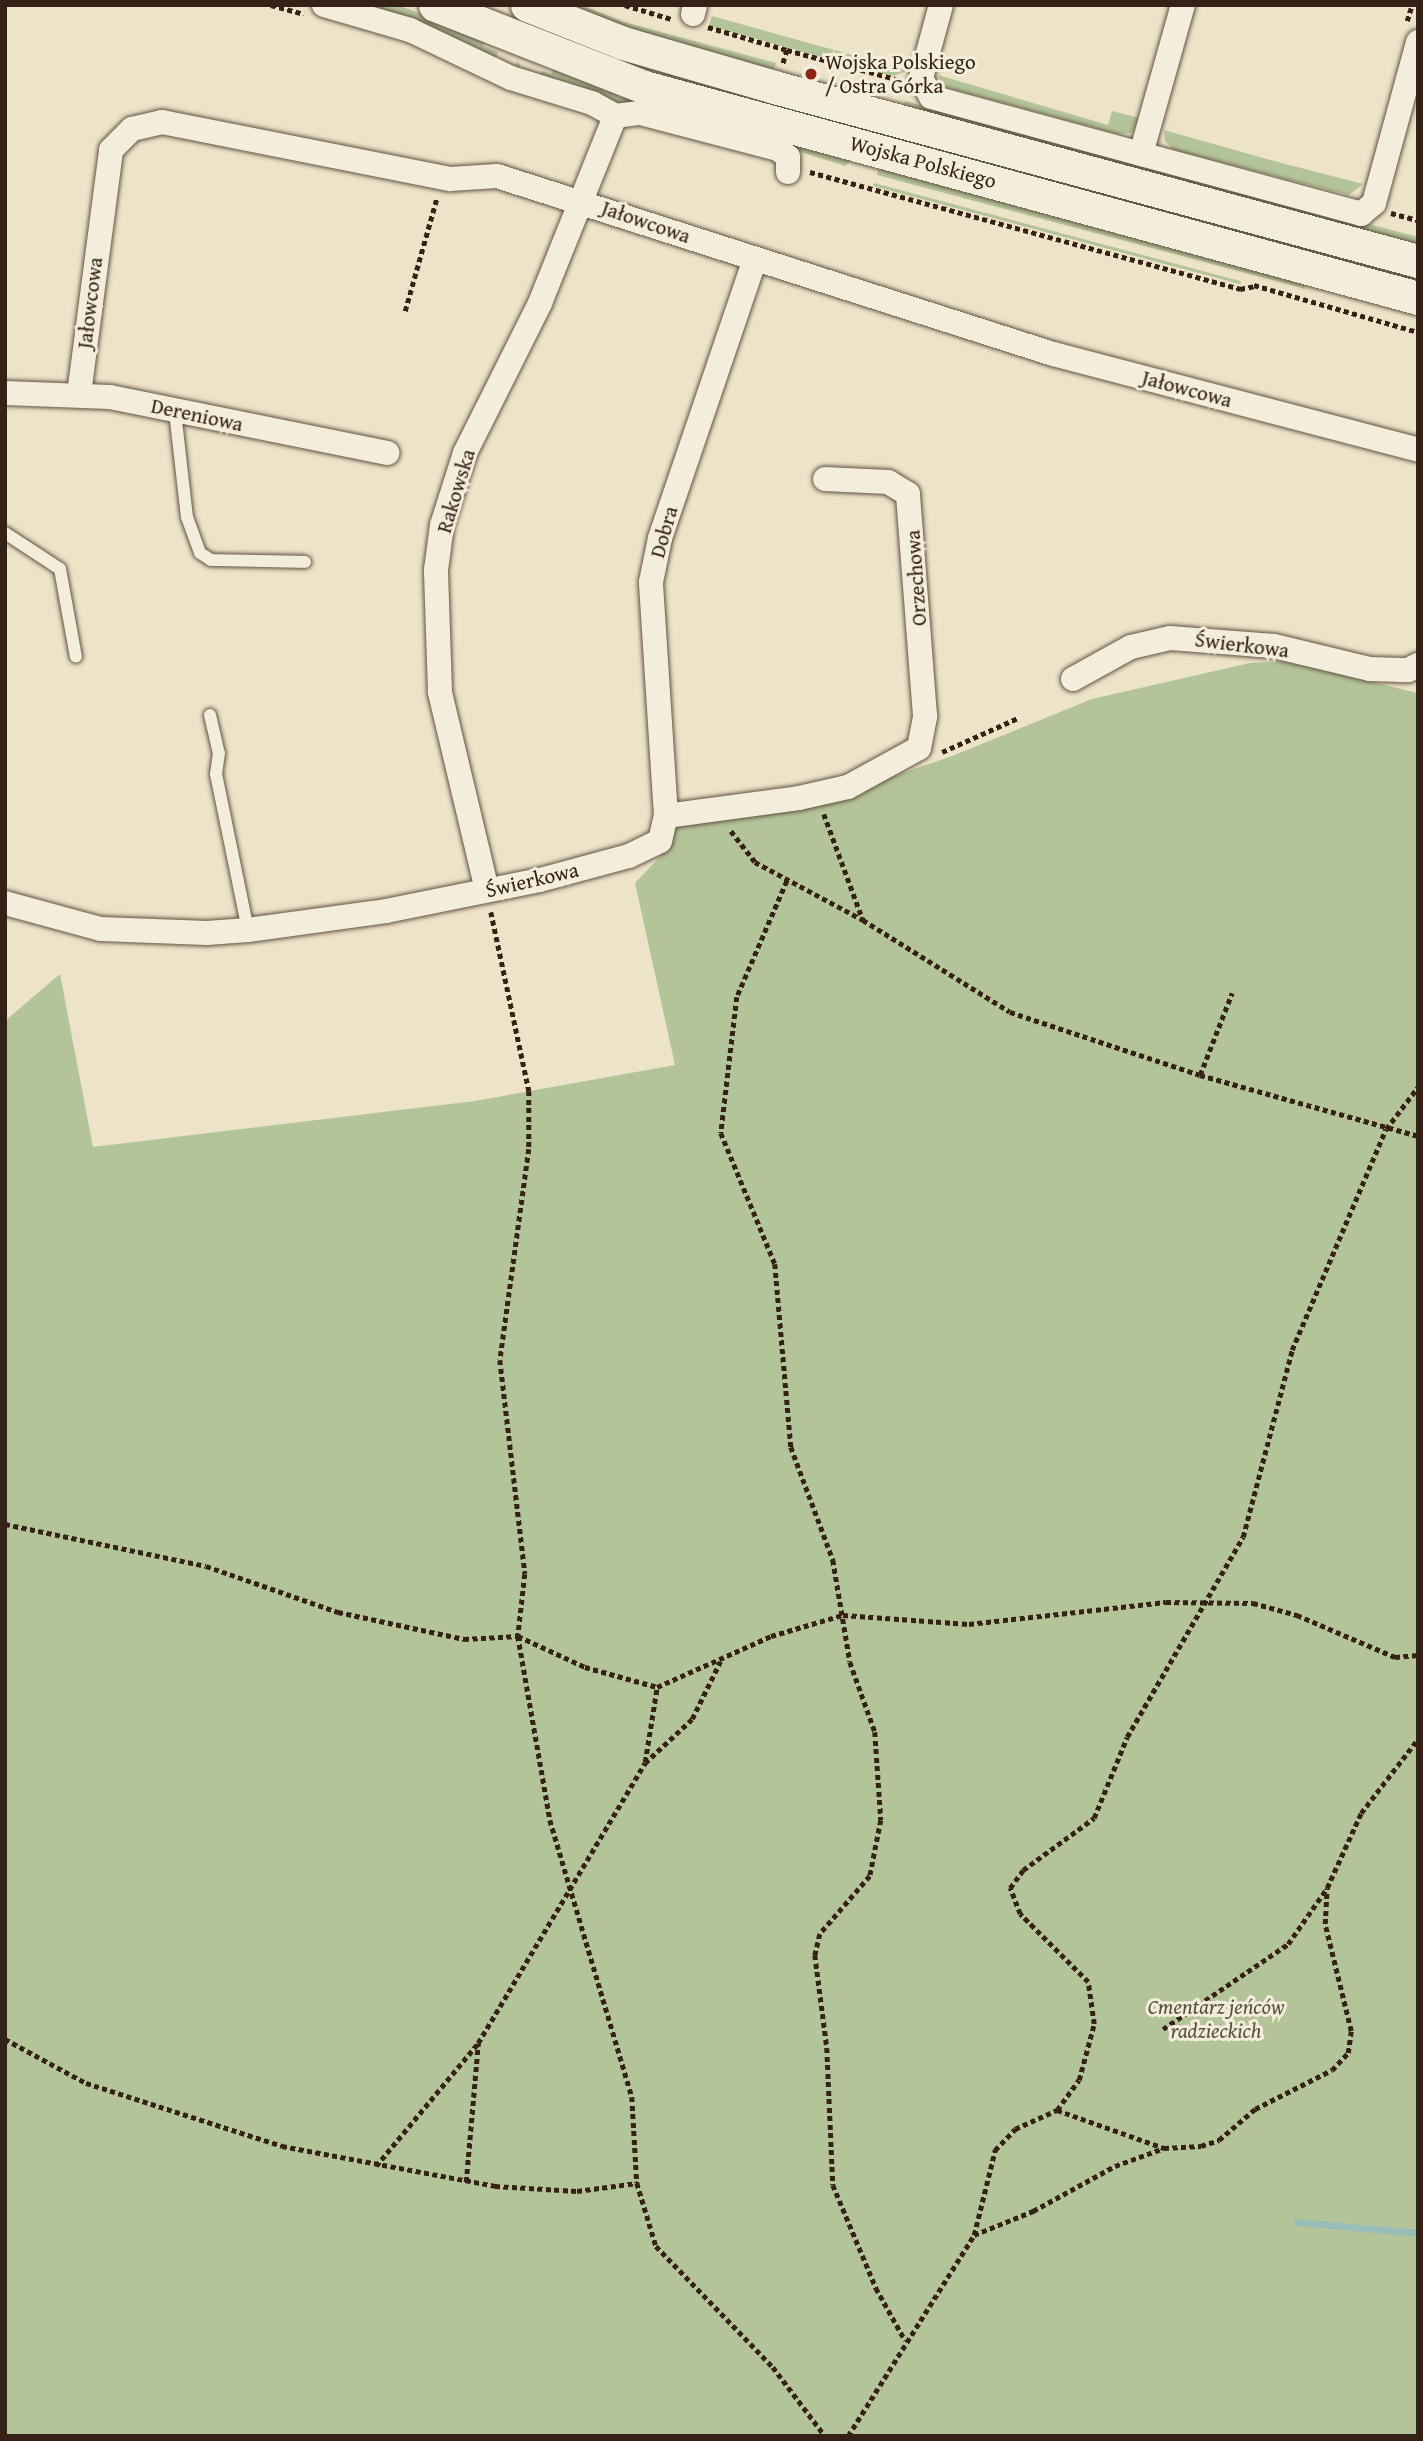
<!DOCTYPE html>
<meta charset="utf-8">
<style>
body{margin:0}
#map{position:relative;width:1423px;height:2441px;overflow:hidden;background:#ece3c8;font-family:"Gentium Book Plus",serif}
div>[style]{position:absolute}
.green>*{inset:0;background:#b4c499;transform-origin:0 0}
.stream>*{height:7px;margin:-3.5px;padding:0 3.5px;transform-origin:3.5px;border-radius:3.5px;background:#99beb7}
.path>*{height:4.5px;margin-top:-2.25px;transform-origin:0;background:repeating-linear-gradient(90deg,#352115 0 5px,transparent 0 8.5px)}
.roads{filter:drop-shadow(0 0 2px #635242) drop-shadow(0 0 2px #635242)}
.service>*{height:12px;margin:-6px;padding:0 6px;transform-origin:6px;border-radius:6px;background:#f3eddb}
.minor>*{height:24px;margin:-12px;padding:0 12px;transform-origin:12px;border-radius:12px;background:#f3eddb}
.secondary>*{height:33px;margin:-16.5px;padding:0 16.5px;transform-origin:16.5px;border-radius:16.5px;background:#f3eddb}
.dots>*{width:19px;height:19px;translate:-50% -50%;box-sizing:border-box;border:4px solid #f3eddb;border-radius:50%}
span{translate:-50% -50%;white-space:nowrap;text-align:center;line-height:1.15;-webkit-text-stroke:6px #f3eddb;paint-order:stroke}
.poi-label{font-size:21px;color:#352115}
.left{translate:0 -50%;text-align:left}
.street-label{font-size:21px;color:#352115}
.park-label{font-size:21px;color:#5b523d;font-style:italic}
.frame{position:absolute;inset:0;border:7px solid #352115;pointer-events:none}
</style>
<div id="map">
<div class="green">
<i style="clip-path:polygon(358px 5px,398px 5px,486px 39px,483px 46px,498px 52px,496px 58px,515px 66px,518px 61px,523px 72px)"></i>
<i style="clip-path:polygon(558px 5px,581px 5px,624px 22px,776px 63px,773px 74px)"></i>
<i style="clip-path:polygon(712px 16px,906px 70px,905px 72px,892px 76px,709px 26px)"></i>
<i style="clip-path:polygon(554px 67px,855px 157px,845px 166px,724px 128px,617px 104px,537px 75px,543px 71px,551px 74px)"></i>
<i style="clip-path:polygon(938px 75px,1108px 125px,1112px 111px,1139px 118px,1132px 133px,1118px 134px,945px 87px)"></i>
<i style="clip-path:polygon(905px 101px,1418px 237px,1418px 248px,902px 109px)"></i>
<i style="clip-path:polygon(1164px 130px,1274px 161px,1363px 184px,1349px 195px,1174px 150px,1165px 141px)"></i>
<i style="left:890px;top:131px;width:547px;height:10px;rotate:15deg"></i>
<i style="clip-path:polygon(880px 164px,1301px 279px,1306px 289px,877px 175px)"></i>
<i style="left:874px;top:183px;width:380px;height:3px;rotate:15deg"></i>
<i style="clip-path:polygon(1284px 661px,1418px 693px,1418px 2436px,5px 2436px,5px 1021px,60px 974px,93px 1147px,475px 1101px,675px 1065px,635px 883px,672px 844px,675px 824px,819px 802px,952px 756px,1092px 699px,1250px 663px)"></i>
</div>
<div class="stream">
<i style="left:1297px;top:2222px;width:121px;rotate:5.2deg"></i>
</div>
<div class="path">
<i style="left:271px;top:5px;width:34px;rotate:15deg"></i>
<i style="left:625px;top:5px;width:48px;rotate:16.9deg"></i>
<i style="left:1407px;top:21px;width:17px;rotate:-73deg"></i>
<i style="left:708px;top:27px;width:82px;rotate:16.2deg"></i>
<i style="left:787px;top:50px;width:15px;rotate:106deg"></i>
<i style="left:787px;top:50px;width:117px;rotate:14.9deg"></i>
<i style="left:810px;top:172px;width:446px;rotate:15.2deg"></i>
<i style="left:1240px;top:289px;width:15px;rotate:-11deg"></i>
<i style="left:1391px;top:213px;width:28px;rotate:15deg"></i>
<i style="left:1254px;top:285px;width:171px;rotate:16deg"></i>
<i style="left:405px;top:311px;width:118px;rotate:-74.3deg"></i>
<i style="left:942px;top:752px;width:83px;rotate:-24.1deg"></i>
<i style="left:824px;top:814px;width:113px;rotate:69.8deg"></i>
<i style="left:731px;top:831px;width:39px;rotate:52deg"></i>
<i style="left:755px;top:862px;width:123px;rotate:28.2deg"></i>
<i style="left:863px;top:920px;width:173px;rotate:32deg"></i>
<i style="left:1010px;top:1012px;width:200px;rotate:18.3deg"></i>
<i style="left:1200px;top:1075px;width:226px;rotate:15.6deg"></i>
<i style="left:787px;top:881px;width:126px;rotate:113.3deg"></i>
<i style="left:737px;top:997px;width:137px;rotate:96.7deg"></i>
<i style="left:721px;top:1133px;width:142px;rotate:67.6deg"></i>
<i style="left:775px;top:1264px;width:184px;rotate:85deg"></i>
<i style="left:791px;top:1447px;width:121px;rotate:69.6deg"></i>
<i style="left:833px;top:1560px;width:103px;rotate:80.5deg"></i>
<i style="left:850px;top:1662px;width:74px;rotate:70.3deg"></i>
<i style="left:875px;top:1732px;width:88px;rotate:86.1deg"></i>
<i style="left:881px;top:1820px;width:57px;rotate:101.1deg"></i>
<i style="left:870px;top:1876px;width:77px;rotate:130.8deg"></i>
<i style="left:820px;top:1934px;width:22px;rotate:103deg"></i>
<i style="left:815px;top:1955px;width:94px;rotate:82.6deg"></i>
<i style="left:827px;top:2048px;width:137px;rotate:87.5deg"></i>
<i style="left:833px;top:2185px;width:112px;rotate:67.3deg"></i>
<i style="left:876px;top:2288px;width:60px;rotate:60.9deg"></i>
<i style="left:491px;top:912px;width:183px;rotate:78deg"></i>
<i style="left:529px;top:1091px;width:58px;rotate:90deg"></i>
<i style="left:529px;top:1149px;width:213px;rotate:97.8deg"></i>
<i style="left:500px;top:1360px;width:215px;rotate:83.3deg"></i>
<i style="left:525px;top:1574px;width:62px;rotate:96.4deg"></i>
<i style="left:518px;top:1636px;width:187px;rotate:80.1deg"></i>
<i style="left:550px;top:1820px;width:289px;rotate:73.5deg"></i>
<i style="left:632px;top:2097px;width:86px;rotate:86.7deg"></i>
<i style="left:637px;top:2183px;width:66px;rotate:73.2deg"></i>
<i style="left:656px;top:2246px;width:168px;rotate:46deg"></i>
<i style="left:773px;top:2367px;width:86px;rotate:53deg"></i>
<i style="left:1200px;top:1075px;width:88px;rotate:-68.7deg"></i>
<i style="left:5px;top:1524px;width:205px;rotate:11.8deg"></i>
<i style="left:206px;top:1566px;width:140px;rotate:19.2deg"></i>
<i style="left:338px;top:1612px;width:129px;rotate:12.1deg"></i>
<i style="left:464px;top:1639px;width:54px;rotate:-3.2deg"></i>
<i style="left:518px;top:1636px;width:74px;rotate:24.8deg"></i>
<i style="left:585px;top:1667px;width:75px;rotate:15.5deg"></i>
<i style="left:657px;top:1687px;width:125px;rotate:-24.1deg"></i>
<i style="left:771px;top:1636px;width:75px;rotate:-16.3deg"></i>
<i style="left:843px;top:1615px;width:126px;rotate:4.1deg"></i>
<i style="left:969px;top:1624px;width:198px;rotate:-6.4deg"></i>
<i style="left:1166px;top:1602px;width:87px;rotate:0.7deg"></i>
<i style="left:1253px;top:1603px;width:46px;rotate:15.3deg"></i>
<i style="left:1297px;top:1615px;width:107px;rotate:23.2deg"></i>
<i style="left:1395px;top:1657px;width:23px;rotate:-5deg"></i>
<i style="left:645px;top:1762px;width:76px;rotate:-80.9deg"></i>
<i style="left:1163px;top:2029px;width:151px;rotate:-34.2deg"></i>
<i style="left:1288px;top:1944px;width:68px;rotate:-55.1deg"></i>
<i style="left:1327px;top:1888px;width:82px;rotate:-65.6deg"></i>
<i style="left:1361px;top:1813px;width:93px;rotate:-52.4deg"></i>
<i style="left:5px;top:2039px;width:92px;rotate:28.5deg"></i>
<i style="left:86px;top:2083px;width:206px;rotate:17.8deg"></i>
<i style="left:282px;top:2146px;width:217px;rotate:10.6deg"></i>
<i style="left:495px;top:2186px;width:82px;rotate:3.5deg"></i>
<i style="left:577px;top:2191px;width:61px;rotate:-7.6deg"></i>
<i style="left:1057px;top:2110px;width:37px;rotate:-54deg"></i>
<i style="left:1079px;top:2080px;width:58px;rotate:-75deg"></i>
<i style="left:1094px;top:2024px;width:42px;rotate:-98.1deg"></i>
<i style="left:1088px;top:1982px;width:96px;rotate:-135deg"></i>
<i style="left:1020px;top:1914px;width:28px;rotate:-111deg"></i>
<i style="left:1010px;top:1888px;width:22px;rotate:-54deg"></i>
<i style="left:1023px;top:1870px;width:88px;rotate:-36.2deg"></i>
<i style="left:1094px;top:1818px;width:87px;rotate:-67.8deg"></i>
<i style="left:1127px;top:1737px;width:231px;rotate:-59.9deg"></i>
<i style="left:1243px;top:1537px;width:193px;rotate:-75.3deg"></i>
<i style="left:1292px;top:1350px;width:240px;rotate:-67deg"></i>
<i style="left:1386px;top:1129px;width:53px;rotate:-52.7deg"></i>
<i style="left:376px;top:2166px;width:160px;rotate:-50.3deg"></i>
<i style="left:478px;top:2043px;width:326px;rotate:-59.2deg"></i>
<i style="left:645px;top:1763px;width:64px;rotate:-43.1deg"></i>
<i style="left:692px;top:1719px;width:64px;rotate:-63.8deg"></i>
<i style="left:466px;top:2182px;width:139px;rotate:-85deg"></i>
<i style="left:974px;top:2235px;width:64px;rotate:-22.1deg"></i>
<i style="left:1033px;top:2211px;width:94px;rotate:-28.8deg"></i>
<i style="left:1115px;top:2166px;width:52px;rotate:-20.2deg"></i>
<i style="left:1164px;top:2148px;width:37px;rotate:-3deg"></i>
<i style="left:1201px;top:2146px;width:19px;rotate:-18deg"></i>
<i style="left:1219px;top:2140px;width:48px;rotate:-40.7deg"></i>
<i style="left:1255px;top:2109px;width:86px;rotate:-26.9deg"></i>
<i style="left:1332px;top:2070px;width:23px;rotate:-47deg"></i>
<i style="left:1348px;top:2053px;width:22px;rotate:-82deg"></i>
<i style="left:1351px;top:2031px;width:110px;rotate:-103.7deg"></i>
<i style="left:1325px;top:1924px;width:36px;rotate:-87deg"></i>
<i style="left:848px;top:2436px;width:237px;rotate:-57.9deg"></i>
<i style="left:974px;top:2235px;width:88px;rotate:-76.1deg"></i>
<i style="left:995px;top:2150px;width:29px;rotate:-46deg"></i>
<i style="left:1015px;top:2129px;width:46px;rotate:-24.3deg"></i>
<i style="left:1057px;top:2110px;width:114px;rotate:19.6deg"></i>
</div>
<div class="roads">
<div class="service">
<i style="left:175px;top:412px;width:106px;rotate:83.5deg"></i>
<i style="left:187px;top:517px;width:38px;rotate:70deg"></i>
<i style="left:200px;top:553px;width:13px;rotate:32deg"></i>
<i style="left:211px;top:560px;width:94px;rotate:1.2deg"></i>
<i style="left:5px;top:533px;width:66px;rotate:33.2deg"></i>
<i style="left:60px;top:569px;width:89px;rotate:79.7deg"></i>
<i style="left:210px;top:715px;width:39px;rotate:77deg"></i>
<i style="left:219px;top:753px;width:21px;rotate:98deg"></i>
<i style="left:216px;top:774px;width:159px;rotate:78.4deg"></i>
</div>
<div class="minor">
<i style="left:324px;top:5px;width:90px;rotate:16.2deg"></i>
<i style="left:410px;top:30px;width:112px;rotate:25.4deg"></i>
<i style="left:511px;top:78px;width:85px;rotate:17.2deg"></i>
<i style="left:592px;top:103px;width:26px;rotate:29deg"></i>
<i style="left:615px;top:116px;width:25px;rotate:-7deg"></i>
<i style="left:640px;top:113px;width:143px;rotate:14.6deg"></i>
<i style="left:778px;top:149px;width:13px;rotate:39deg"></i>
<i style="left:788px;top:157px;width:15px;rotate:90deg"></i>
<i style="left:941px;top:5px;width:76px;rotate:105.3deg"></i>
<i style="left:921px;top:78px;width:21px;rotate:62deg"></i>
<i style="left:931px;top:97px;width:446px;rotate:15.2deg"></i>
<i style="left:1361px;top:214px;width:17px;rotate:-40deg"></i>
<i style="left:1374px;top:203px;width:167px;rotate:-74.7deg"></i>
<i style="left:693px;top:14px;width:9px;rotate:-77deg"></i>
<i style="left:1141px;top:154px;width:155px;rotate:-74.3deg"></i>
<i style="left:5px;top:393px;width:105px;rotate:2.2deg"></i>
<i style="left:110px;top:397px;width:283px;rotate:11.4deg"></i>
<i style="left:79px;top:394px;width:246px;rotate:-82.5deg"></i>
<i style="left:111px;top:150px;width:30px;rotate:-45deg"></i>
<i style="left:132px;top:129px;width:31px;rotate:-13deg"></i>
<i style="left:162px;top:122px;width:294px;rotate:11.2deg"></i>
<i style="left:450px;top:179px;width:47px;rotate:-3.7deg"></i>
<i style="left:497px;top:176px;width:584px;rotate:17.75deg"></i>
<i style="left:1053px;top:354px;width:377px;rotate:14.7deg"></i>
<i style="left:1073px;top:679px;width:66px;rotate:-28.9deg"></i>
<i style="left:1131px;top:647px;width:40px;rotate:-13deg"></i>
<i style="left:1170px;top:638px;width:104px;rotate:4.4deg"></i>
<i style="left:1274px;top:646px;width:99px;rotate:13.5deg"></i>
<i style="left:1370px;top:669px;width:38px;rotate:2deg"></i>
<i style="left:1408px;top:670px;width:11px;rotate:-27deg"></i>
<i style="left:666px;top:816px;width:134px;rotate:-7.7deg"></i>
<i style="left:799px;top:798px;width:50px;rotate:-12.7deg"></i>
<i style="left:848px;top:787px;width:81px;rotate:-28.8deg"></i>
<i style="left:919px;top:748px;width:33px;rotate:-79deg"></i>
<i style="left:925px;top:716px;width:223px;rotate:-94.4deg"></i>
<i style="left:908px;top:494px;width:23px;rotate:-149deg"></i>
<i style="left:888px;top:482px;width:63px;rotate:-177.3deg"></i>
<i style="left:487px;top:890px;width:204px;rotate:-103.4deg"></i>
<i style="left:440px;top:692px;width:122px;rotate:-91.9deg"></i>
<i style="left:436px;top:570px;width:45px;rotate:-82.4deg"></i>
<i style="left:442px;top:525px;width:76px;rotate:-72.3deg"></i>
<i style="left:465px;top:453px;width:168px;rotate:-63.4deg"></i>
<i style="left:540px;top:303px;width:201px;rotate:-68.1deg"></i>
<i style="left:5px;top:903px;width:99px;rotate:15.2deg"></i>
<i style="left:101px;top:929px;width:106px;rotate:2.2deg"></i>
<i style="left:207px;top:933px;width:41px;rotate:-4.2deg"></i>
<i style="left:248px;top:930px;width:139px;rotate:-7.8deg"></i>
<i style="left:386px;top:911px;width:157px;rotate:-11.4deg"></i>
<i style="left:540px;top:880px;width:92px;rotate:-15.1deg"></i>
<i style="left:629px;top:856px;width:34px;rotate:-26deg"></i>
<i style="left:660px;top:841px;width:26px;rotate:-77deg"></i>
<i style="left:666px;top:816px;width:234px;rotate:-93.7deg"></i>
<i style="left:651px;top:582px;width:45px;rotate:-78.4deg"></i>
<i style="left:660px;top:538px;width:295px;rotate:-71.2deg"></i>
</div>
<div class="secondary">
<i style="left:435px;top:5px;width:225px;rotate:21.4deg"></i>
<i style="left:644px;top:87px;width:802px;rotate:15.25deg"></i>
<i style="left:527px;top:5px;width:103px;rotate:21.6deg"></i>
<i style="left:623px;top:43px;width:157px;rotate:16.2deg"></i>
<i style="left:774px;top:87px;width:667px;rotate:15.12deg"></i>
</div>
</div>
<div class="dots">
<i style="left:811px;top:74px;background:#8f2418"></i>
</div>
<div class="poi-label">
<span class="left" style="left:825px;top:74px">Wojska Polskiego<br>/ Ostra Górka</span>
</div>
<div class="street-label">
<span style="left:923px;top:162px;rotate:15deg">Wojska Polskiego</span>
<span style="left:646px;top:222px;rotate:19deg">Jałowcowa</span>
<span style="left:90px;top:303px;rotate:-83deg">Jałowcowa</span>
<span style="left:1187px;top:389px;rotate:15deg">Jałowcowa</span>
<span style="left:197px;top:415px;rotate:12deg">Dereniowa</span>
<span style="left:456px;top:491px;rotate:-73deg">Rakowska</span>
<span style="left:664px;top:532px;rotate:-74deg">Dobra</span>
<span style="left:916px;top:578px;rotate:-94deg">Orzechowa</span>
<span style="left:1242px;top:645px;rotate:7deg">Świerkowa</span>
<span style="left:532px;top:880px;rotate:-13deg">Świerkowa</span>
</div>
<div class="park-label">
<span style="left:1216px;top:2019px">Cmentarz jeńców<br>radzieckich</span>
</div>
<div class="frame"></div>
</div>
